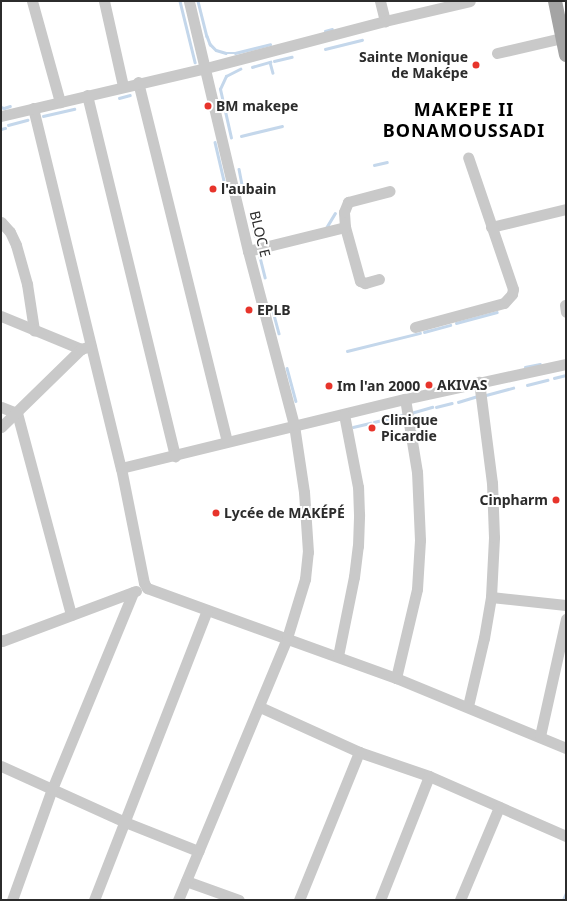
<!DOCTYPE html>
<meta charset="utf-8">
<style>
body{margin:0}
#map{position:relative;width:567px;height:901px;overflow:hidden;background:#fff;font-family:"Noto Sans",sans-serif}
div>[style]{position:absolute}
.stream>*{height:2.5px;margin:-1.25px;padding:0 1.25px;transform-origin:1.25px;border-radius:1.25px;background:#c4d7eb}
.minor>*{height:11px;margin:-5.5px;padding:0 5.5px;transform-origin:5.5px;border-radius:5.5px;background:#c9c9c9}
.major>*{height:14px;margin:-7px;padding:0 7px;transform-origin:7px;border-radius:7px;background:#a4a4a4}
.dots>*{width:11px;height:11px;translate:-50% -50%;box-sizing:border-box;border:2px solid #fff;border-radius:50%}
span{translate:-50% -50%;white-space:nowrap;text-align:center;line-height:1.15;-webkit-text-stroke:4px #fff;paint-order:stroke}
.poi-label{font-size:14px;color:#2c2c2c;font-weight:700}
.right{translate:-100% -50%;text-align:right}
.left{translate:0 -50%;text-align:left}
.street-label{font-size:14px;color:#2c2c2c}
.district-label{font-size:18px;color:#000;font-weight:700;letter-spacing:1px}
.frame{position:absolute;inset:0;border:2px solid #2c2c2c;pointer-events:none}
</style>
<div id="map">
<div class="stream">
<i style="left:180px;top:1px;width:63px;rotate:76.2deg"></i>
<i style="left:198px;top:1px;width:36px;rotate:76deg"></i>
<i style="left:207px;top:36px;width:9px;rotate:69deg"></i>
<i style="left:210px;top:44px;width:8px;rotate:45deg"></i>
<i style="left:216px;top:50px;width:10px;rotate:17deg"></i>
<i style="left:226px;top:53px;width:9px"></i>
<i style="left:235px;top:53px;width:36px;rotate:-14deg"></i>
<i style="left:325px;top:31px;width:7px;rotate:-16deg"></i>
<i style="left:325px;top:49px;width:38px;rotate:-14deg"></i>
<i style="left:274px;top:61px;width:18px;rotate:-13deg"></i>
<i style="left:252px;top:67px;width:19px;rotate:-16deg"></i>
<i style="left:270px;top:62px;width:11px;rotate:75deg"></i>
<i style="left:119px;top:98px;width:11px;rotate:-15deg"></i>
<i style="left:1px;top:107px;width:3px;rotate:18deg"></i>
<i style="left:4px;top:108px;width:6px;rotate:-18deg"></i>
<i style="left:43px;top:116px;width:32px;rotate:-13deg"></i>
<i style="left:8px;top:125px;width:20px;rotate:-15deg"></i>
<i style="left:1px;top:129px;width:4px;rotate:-14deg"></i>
<i style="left:241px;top:136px;width:42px;rotate:-13.7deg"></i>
<i style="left:231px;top:138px;width:50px;rotate:-102.7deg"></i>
<i style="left:220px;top:89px;width:14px;rotate:-65deg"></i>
<i style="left:226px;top:76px;width:16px;rotate:-27deg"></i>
<i style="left:215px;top:142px;width:44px;rotate:76.9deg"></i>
<i style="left:374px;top:165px;width:13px;rotate:-13deg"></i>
<i style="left:239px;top:169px;width:20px;rotate:79deg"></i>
<i style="left:251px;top:218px;width:18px;rotate:77deg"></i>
<i style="left:326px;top:228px;width:17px;rotate:-59deg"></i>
<i style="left:260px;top:257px;width:21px;rotate:76deg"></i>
<i style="left:273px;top:311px;width:23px;rotate:75deg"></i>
<i style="left:456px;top:323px;width:42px;rotate:-15deg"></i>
<i style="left:424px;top:332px;width:27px;rotate:-15deg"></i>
<i style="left:347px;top:351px;width:75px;rotate:-13.9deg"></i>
<i style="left:525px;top:367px;width:15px;rotate:-11deg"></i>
<i style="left:287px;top:368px;width:34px;rotate:75deg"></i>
<i style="left:554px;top:378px;width:12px;rotate:-14deg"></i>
<i style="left:527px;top:385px;width:21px;rotate:-14deg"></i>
<i style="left:486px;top:395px;width:28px;rotate:-15deg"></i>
<i style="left:458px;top:402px;width:21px;rotate:-17deg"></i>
<i style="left:436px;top:407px;width:16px;rotate:-14deg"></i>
<i style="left:411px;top:413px;width:22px;rotate:-16deg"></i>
<i style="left:374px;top:422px;width:32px;rotate:-14deg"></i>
<i style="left:353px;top:427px;width:18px;rotate:-13deg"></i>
<i style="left:563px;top:900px;width:8px;rotate:-67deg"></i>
</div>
<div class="minor">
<i style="left:32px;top:1px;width:105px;rotate:74.5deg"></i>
<i style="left:104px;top:1px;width:87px;rotate:77.4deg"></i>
<i style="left:380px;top:1px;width:21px;rotate:76deg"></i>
<i style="left:497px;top:53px;width:67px;rotate:-13deg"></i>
<i style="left:138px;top:82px;width:370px;rotate:76.1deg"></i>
<i style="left:87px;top:95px;width:372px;rotate:76.3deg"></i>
<i style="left:33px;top:108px;width:371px;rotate:76.3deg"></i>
<i style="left:121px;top:468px;width:117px;rotate:78.7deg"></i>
<i style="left:144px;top:583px;width:6px;rotate:59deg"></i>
<i style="left:147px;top:588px;width:265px;rotate:19.9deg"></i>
<i style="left:396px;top:678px;width:184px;rotate:22.4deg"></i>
<i style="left:1px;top:116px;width:211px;rotate:-13.2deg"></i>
<i style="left:206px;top:68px;width:185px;rotate:-14.7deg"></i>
<i style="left:385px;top:21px;width:87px;rotate:-13.2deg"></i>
<i style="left:1px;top:222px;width:13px;rotate:48deg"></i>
<i style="left:10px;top:232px;width:14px;rotate:65deg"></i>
<i style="left:16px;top:245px;width:41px;rotate:74.2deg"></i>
<i style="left:27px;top:284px;width:47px;rotate:81.3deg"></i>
<i style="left:491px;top:227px;width:77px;rotate:-13.5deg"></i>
<i style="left:248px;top:251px;width:100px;rotate:-13.9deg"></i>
<i style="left:379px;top:279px;width:15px;rotate:164deg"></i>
<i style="left:365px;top:283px;width:5px;rotate:-158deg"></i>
<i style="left:360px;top:281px;width:56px;rotate:-105.5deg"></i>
<i style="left:345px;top:227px;width:15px;rotate:-94deg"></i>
<i style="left:344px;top:212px;width:11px;rotate:-68deg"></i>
<i style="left:348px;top:202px;width:43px;rotate:-14.7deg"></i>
<i style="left:565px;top:305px;width:7px;rotate:82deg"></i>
<i style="left:1px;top:316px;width:87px;rotate:22.4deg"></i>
<i style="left:415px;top:327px;width:92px;rotate:-15.1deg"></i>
<i style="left:504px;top:303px;width:12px;rotate:-48deg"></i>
<i style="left:512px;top:294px;width:5px;rotate:-79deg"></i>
<i style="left:513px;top:289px;width:139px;rotate:-108.8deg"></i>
<i style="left:1px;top:407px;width:17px;rotate:21deg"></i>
<i style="left:17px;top:413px;width:209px;rotate:75deg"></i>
<i style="left:1px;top:427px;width:112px;rotate:-44.3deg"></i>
<i style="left:81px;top:349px;width:10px;rotate:-17deg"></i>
<i style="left:121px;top:468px;width:292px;rotate:-13.7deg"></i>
<i style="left:405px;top:399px;width:165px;rotate:-12.3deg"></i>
<i style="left:491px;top:597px;width:75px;rotate:6.1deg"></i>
<i style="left:1px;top:640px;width:1px;rotate:45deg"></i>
<i style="left:2px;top:641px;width:143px;rotate:-20.5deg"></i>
<i style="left:338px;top:656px;width:81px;rotate:-78.6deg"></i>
<i style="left:354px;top:577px;width:31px;rotate:-83deg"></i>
<i style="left:358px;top:546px;width:32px;rotate:-88deg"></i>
<i style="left:359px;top:514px;width:27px;rotate:-92deg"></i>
<i style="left:358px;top:487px;width:74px;rotate:-100.9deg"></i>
<i style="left:396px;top:678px;width:91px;rotate:-76.7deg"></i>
<i style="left:417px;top:589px;width:49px;rotate:-86.5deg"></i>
<i style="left:420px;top:540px;width:68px;rotate:-92.5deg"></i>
<i style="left:417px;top:472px;width:74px;rotate:-99.3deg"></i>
<i style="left:468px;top:706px;width:70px;rotate:-76.8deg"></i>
<i style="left:484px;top:638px;width:42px;rotate:-80.3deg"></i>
<i style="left:491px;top:597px;width:60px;rotate:-87.1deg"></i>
<i style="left:494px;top:537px;width:54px;rotate:-92.1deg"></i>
<i style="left:492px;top:483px;width:102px;rotate:-97.3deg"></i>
<i style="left:260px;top:707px;width:109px;rotate:24.4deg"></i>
<i style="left:359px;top:752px;width:74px;rotate:18.9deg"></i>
<i style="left:429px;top:776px;width:150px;rotate:23.7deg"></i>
<i style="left:540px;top:736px;width:120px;rotate:-77.5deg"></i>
<i style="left:1px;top:766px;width:136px;rotate:24.3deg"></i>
<i style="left:125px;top:822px;width:79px;rotate:21.7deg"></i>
<i style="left:186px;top:881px;width:56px;rotate:19.7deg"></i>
<i style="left:12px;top:900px;width:118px;rotate:-70.2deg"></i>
<i style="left:52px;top:789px;width:213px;rotate:-67.6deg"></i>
<i style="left:94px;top:900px;width:311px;rotate:-68.7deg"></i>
<i style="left:178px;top:900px;width:284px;rotate:-67.4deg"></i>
<i style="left:287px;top:638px;width:62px;rotate:-73deg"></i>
<i style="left:305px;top:579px;width:27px;rotate:-84deg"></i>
<i style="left:308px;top:552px;width:60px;rotate:-93.8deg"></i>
<i style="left:304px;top:492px;width:68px;rotate:-98.5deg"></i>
<i style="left:294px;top:425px;width:180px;rotate:-104.8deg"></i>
<i style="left:248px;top:251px;width:257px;rotate:-103.3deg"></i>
<i style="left:299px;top:900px;width:160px;rotate:-67.9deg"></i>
<i style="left:380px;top:900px;width:133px;rotate:-68.4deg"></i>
<i style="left:460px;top:900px;width:101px;rotate:-67.2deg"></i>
</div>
<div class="major">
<i style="left:555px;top:1px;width:55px;rotate:78.5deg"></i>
</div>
<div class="dots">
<i style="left:476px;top:65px;background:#e7342b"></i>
<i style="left:208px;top:106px;background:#e7342b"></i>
<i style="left:213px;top:189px;background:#e7342b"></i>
<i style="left:249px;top:310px;background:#e7342b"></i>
<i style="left:429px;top:385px;background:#e7342b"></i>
<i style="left:329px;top:386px;background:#e7342b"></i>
<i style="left:372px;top:428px;background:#e7342b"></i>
<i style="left:556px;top:500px;background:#e7342b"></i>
<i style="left:216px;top:513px;background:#e7342b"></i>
</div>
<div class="poi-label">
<span class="right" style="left:468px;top:65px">Sainte Monique<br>de Maképe</span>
<span class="left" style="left:216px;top:106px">BM makepe</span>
<span class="left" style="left:221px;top:189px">l'aubain</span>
<span class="left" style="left:257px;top:310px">EPLB</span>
<span class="left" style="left:437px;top:385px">AKIVAS</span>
<span class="left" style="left:337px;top:386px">Im l'an 2000</span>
<span class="left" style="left:381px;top:428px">Clinique<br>Picardie</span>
<span class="right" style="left:548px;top:500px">Cinpharm</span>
<span class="left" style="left:224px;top:513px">Lycée de MAKÉPÉ</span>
</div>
<div class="street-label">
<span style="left:260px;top:234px;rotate:76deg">BLOC E</span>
</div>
<div class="district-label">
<span style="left:464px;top:120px">MAKEPE II<br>BONAMOUSSADI</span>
</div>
<div class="frame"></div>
</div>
